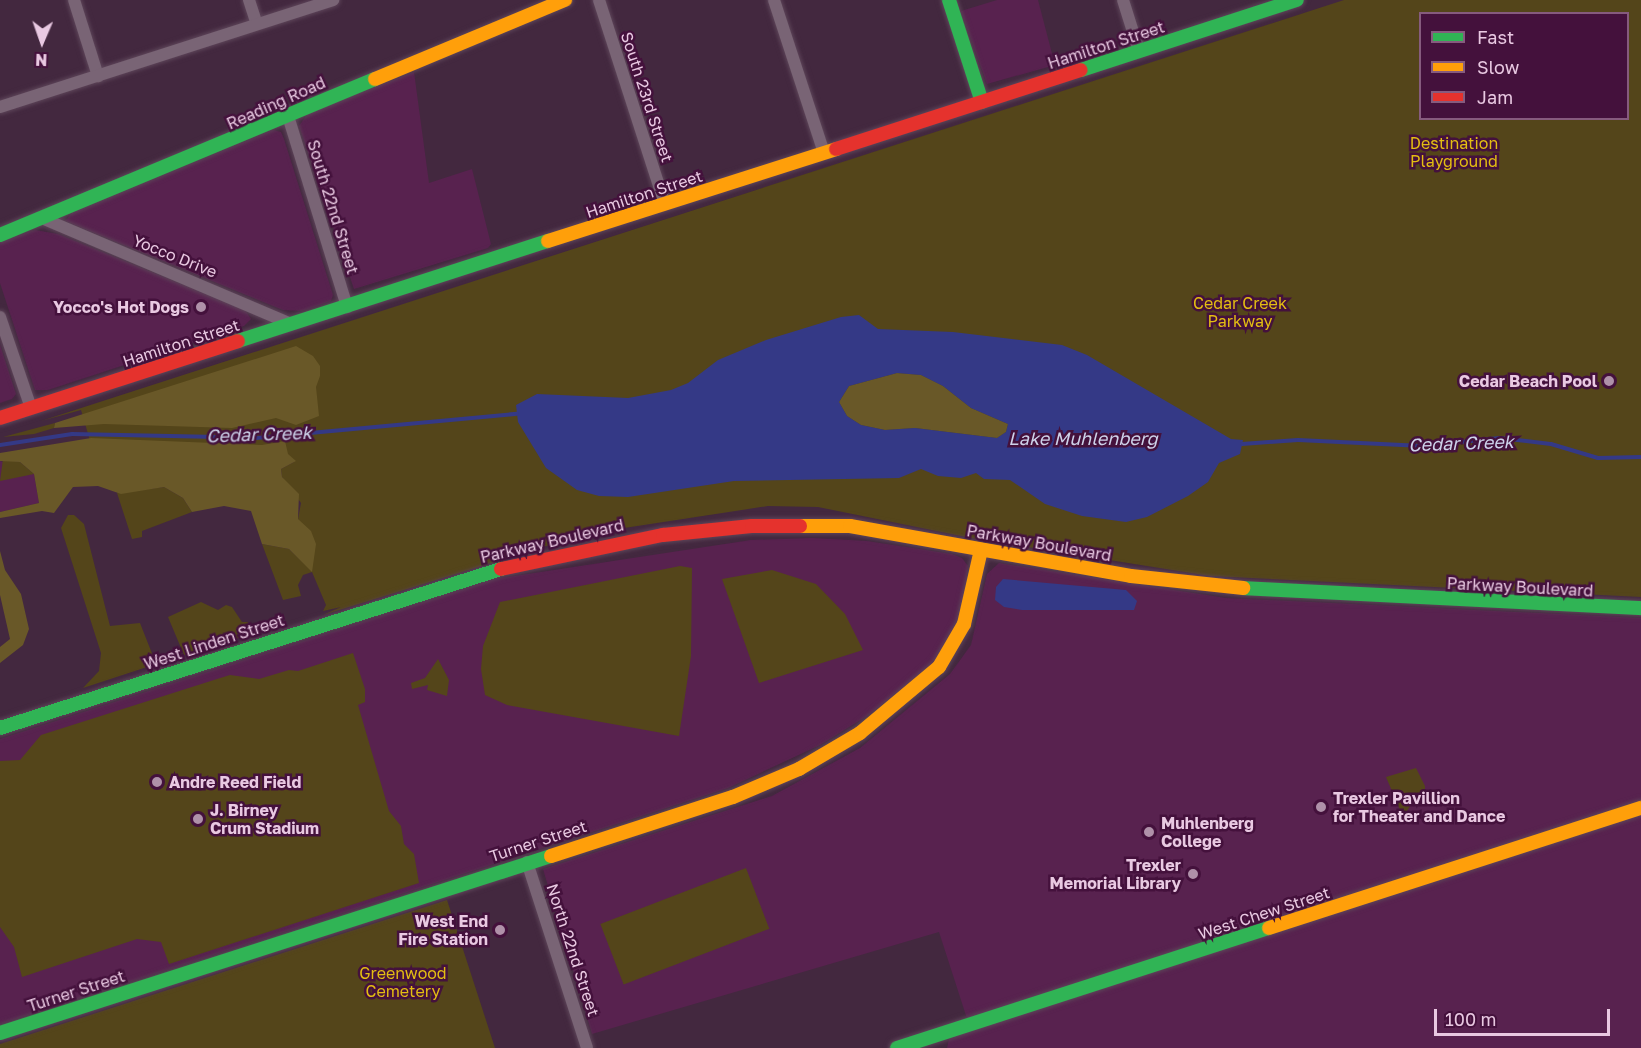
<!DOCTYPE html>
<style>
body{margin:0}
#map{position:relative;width:1641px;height:1048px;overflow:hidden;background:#43283f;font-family:"Golos Text",sans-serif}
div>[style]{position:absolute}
.built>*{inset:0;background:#58224f}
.green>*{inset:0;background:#54451a;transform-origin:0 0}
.forest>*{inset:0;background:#695828}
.water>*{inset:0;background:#343986}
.stream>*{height:4px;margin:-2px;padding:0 2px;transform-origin:2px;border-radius:2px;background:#343986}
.roads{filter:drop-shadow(0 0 2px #5d4559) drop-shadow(0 0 2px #5d4559)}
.street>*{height:12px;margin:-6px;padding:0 6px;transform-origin:6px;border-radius:6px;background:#796475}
.fast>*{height:14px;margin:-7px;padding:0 7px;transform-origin:7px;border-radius:7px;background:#30b455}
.slow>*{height:14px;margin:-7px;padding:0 7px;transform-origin:7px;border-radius:7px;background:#ff9f0a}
.jam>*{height:14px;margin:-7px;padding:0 7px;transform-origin:7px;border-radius:7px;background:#e5322d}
.dots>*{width:16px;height:16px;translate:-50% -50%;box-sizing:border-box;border:3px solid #44113c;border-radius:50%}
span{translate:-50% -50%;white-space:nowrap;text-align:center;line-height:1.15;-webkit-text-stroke:5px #44113c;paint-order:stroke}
.street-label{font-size:16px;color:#e9c9e2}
.park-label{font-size:16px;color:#e3be12}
.poi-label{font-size:16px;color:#e9c9e2;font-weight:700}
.right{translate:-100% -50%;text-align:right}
.left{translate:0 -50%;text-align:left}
.water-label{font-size:18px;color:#cdd2ea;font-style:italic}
.legend{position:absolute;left:1419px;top:12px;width:210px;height:108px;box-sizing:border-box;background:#44113c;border:2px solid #865b7e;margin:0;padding:8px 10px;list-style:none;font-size:18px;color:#e9c9e2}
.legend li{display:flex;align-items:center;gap:12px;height:30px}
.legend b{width:30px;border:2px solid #865b7e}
.north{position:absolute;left:12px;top:12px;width:60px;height:60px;-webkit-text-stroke:4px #44113c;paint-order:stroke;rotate:182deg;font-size:16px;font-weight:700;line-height:24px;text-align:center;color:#e9c9e2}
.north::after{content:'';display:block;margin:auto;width:21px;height:27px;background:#e9c9e2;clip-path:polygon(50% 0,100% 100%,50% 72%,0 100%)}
.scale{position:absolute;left:1434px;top:1009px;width:176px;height:27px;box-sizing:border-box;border:3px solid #e9c9e2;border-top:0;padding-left:8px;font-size:18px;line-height:21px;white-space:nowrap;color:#e9c9e2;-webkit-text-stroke:4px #44113c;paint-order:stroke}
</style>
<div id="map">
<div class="built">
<i style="clip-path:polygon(997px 0,1038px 0,1055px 65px,987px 84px,961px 11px)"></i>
<i style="clip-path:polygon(414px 72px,429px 183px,472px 169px,491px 244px,488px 248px,354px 289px,299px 126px,308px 113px)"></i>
<i style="clip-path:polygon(273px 130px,281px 132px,284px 139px,333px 295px,331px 301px,302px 311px,283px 310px,65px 221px,72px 213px)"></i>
<i style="clip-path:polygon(35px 230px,58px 234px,245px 310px,251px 319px,244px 326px,48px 390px,35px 390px,0 283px,0 242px)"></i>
<i style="clip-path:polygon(0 345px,16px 394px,12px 399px,0 403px)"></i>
<i style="clip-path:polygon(0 461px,34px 474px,39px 503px,0 512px)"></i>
<i style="clip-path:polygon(812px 538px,867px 541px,952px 554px,962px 558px,968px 566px,962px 615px,936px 662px,867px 716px,820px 745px,728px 788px,0 1024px,0 739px,495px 579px,751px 540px)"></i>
<i style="clip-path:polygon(999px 563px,1226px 598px,1641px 618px,1641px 1048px,947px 1048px,949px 1039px,971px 1031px,939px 932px,592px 1034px,543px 869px,772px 796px,860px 748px,950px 674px,971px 645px,987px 574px)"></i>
</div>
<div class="green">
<i style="clip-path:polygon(evenodd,1344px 0,1641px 0,1641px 597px,1210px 576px,971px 538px,818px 507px,768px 506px,585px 534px,323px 615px,341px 607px,323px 611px,326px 605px,312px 572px,303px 575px,298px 585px,301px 596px,283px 600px,262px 544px,289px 549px,312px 571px,311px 557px,298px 519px,301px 503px,282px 477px,281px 469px,294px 462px,99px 471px,81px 410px,41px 421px,1344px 0,1420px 14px,1628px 14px,1628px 118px,1420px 118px,1420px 14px)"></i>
<i style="clip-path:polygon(55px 423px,54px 428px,34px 434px,3px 437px)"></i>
<i style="clip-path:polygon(3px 459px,20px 462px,34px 474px,0 481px)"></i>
<i style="clip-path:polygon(164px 487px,183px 498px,192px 512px,142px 531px,142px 537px,132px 539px,117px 493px)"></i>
<i style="clip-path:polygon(68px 515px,74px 515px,84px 524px,110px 626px,140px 623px,153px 656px,150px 666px,83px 688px,99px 671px,101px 653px,61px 528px)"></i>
<i style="clip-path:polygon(680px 566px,692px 568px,691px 656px,679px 736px,507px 705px,485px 695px,481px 669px,483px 646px,500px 602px)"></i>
<i style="clip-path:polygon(772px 570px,816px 584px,845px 614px,863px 650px,759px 683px,722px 579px)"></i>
<i style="clip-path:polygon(201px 602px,218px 610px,226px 605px,232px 607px,242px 622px,248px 622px,248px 635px,184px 655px,168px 617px)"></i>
<i style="clip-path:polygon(353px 653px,365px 689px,365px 702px,358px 705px,389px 811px,401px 826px,404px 844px,414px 854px,419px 883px,169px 964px,161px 942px,137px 939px,22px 977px,14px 947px,0 927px,0 761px,20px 760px,41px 735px,217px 679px,230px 675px,259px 679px,289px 670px,298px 671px)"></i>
<i style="clip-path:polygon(438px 659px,449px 680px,447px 696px,427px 690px,428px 685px,412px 689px,411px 683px,425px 678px)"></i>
<i style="clip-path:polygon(1416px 768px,1425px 786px,1425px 796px,1412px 803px,1403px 817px,1386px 777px)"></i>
<i style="left:746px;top:868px;width:65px;height:156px;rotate:69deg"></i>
<i style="clip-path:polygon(447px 900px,495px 1048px,0 1048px,0 1044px)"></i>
</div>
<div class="forest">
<i style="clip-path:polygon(296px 346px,313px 356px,320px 366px,320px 376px,316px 387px,319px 416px,296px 425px,276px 418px,232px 428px,104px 424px,54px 428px,55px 423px)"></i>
<i style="clip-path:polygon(897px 373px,921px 375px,943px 386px,971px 408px,1008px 424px,1006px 432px,997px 438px,915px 428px,885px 430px,861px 425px,847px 416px,839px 402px,849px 386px)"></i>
<i style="clip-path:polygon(91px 438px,262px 445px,285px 441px,288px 454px,296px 461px,281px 469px,282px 477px,299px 494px,298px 519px,311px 531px,316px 544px,312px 572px,289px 549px,262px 544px,251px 511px,224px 506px,192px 512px,183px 498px,164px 487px,121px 494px,98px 486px,73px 487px,54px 513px,42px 511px,0 518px,0 512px,39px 503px,34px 474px,20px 462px,0 461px,0 453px)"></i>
<i style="clip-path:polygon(0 551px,5px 570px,21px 594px,29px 629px,23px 645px,0 663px,0 647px,10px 639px,0 595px)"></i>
</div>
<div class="water">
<i style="clip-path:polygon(evenodd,859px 315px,878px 329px,953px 332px,1062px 345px,1087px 355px,1231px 439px,1243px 440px,1240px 454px,1219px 463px,1208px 482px,1188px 496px,1147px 517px,1126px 522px,1082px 516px,1045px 504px,1010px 480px,984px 479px,976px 473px,961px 478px,938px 476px,921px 469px,899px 478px,734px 481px,628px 497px,599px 496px,577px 490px,546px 468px,518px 422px,516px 405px,537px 394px,628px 398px,671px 390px,688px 383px,718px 360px,766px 340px,841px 317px,859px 315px,897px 373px,921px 375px,943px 386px,971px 408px,1008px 424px,1006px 432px,997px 438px,915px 428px,885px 430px,861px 425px,847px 416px,839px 402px,849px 386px,897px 373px)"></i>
<i style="clip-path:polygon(1003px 579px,1126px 590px,1137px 601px,1134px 610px,1022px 610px,1004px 607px,995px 600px,996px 587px)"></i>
</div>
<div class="stream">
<i style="left:1242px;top:444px;width:56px;rotate:-4.1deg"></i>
<i style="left:1298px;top:440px;width:125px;rotate:2.7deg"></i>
<i style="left:1423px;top:446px;width:77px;rotate:-5.9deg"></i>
<i style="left:1500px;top:438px;width:51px;rotate:6.7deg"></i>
<i style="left:1551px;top:444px;width:49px;rotate:16.6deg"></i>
<i style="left:1598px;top:458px;width:43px;rotate:-1.3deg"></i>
<i style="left:0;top:445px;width:73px;rotate:-8.7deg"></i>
<i style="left:72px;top:434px;width:184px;rotate:1.2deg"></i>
<i style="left:256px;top:438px;width:262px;rotate:-5.3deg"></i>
</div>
<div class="roads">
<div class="street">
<i style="left:74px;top:0;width:80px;rotate:72.5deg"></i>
<i style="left:249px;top:0;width:25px;rotate:72deg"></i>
<i style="left:599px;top:0;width:214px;rotate:72.1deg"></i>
<i style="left:774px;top:0;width:161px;rotate:71.9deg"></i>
<i style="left:1123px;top:0;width:53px;rotate:72.6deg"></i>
<i style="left:0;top:107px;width:350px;rotate:-17.8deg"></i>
<i style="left:288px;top:116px;width:200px;rotate:72.8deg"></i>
<i style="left:44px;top:219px;width:268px;rotate:23deg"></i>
<i style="left:0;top:317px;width:96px;rotate:71.2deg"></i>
<i style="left:527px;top:862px;width:195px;rotate:72.1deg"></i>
</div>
<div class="fast">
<i style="left:949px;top:0;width:107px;rotate:72.1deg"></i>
<i style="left:1081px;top:70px;width:227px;rotate:-18deg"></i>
<i style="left:0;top:235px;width:406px;rotate:-22.6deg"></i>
<i style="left:238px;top:341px;width:326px;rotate:-17.9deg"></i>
<i style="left:1243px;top:588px;width:399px;rotate:2.9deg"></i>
<i style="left:0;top:728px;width:526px;rotate:-17.61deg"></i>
<i style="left:0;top:1033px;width:579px;rotate:-17.81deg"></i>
<i style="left:897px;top:1048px;width:391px;rotate:-17.9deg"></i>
</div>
<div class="slow">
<i style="left:375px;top:79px;width:206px;rotate:-22.6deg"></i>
<i style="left:548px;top:241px;width:302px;rotate:-17.7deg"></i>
<i style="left:800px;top:526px;width:50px"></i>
<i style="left:850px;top:526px;width:285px;rotate:10.1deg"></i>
<i style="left:1131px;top:576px;width:113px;rotate:6.1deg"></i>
<i style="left:551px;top:856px;width:191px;rotate:-18deg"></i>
<i style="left:733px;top:797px;width:72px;rotate:-23deg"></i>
<i style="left:799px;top:769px;width:71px;rotate:-30.5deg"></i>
<i style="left:860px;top:733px;width:103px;rotate:-39.9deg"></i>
<i style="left:939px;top:667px;width:50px;rotate:-59.8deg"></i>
<i style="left:964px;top:624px;width:76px;rotate:-77.1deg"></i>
<i style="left:1269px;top:928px;width:391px;rotate:-17.9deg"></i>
</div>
<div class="jam">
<i style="left:836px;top:149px;width:257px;rotate:-17.9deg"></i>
<i style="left:0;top:418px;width:250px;rotate:-17.9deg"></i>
<i style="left:501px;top:569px;width:166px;rotate:-11.9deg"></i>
<i style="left:663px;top:535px;width:89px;rotate:-5.8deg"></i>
<i style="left:752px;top:526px;width:48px"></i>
</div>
</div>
<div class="dots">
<i style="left:201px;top:307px;background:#af91a9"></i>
<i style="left:1609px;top:381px;background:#af91a9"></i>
<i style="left:157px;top:782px;background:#af91a9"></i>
<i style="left:1321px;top:807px;background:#af91a9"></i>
<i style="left:198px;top:819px;background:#af91a9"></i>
<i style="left:1149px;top:832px;background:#af91a9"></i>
<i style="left:1193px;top:874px;background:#af91a9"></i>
<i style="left:500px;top:930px;background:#af91a9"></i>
</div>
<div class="street-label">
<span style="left:1106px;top:45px;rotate:-18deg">Hamilton Street</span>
<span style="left:647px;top:97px;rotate:72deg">South 23rd Street</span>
<span style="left:276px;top:103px;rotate:-24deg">Reading Road</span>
<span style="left:644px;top:194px;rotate:-18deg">Hamilton Street</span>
<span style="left:333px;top:207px;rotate:73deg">South 22nd Street</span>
<span style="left:175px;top:256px;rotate:22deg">Yocco Drive</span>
<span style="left:181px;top:343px;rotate:-18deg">Hamilton Street</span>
<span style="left:552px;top:541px;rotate:-13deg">Parkway Boulevard</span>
<span style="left:1039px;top:543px;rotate:10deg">Parkway Boulevard</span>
<span style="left:1520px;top:587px;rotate:3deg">Parkway Boulevard</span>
<span style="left:214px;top:642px;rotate:-18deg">West Linden Street</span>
<span style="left:538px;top:841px;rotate:-18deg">Turner Street</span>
<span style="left:1264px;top:913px;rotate:-18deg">West Chew Street</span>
<span style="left:573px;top:950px;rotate:72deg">North 22nd Street</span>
<span style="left:76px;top:991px;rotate:-18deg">Turner Street</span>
</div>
<div class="park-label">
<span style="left:1454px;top:152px">Destination<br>Playground</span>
<span style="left:1240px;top:312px">Cedar Creek<br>Parkway</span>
<span style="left:403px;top:982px">Greenwood<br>Cemetery</span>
</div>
<div class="poi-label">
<span class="right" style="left:189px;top:307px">Yocco's Hot Dogs</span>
<span class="right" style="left:1597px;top:381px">Cedar Beach Pool</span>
<span class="left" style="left:169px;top:782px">Andre Reed Field</span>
<span class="left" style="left:1333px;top:807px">Trexler Pavillion<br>for Theater and Dance</span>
<span class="left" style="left:210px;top:819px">J. Birney<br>Crum Stadium</span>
<span class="left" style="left:1161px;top:832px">Muhlenberg<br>College</span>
<span class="right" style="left:1181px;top:874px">Trexler<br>Memorial Library</span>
<span class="right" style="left:488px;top:930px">West End<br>Fire Station</span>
</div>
<div class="water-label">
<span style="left:259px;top:434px;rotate:-2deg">Cedar Creek</span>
<span style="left:1083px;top:438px">Lake Muhlenberg</span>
<span style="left:1461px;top:443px;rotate:-2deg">Cedar Creek</span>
</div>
<ul class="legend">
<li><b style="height:8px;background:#30b455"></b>Fast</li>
<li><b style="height:8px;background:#ff9f0a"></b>Slow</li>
<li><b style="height:8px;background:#e5322d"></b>Jam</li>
</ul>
<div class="north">N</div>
<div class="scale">100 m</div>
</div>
